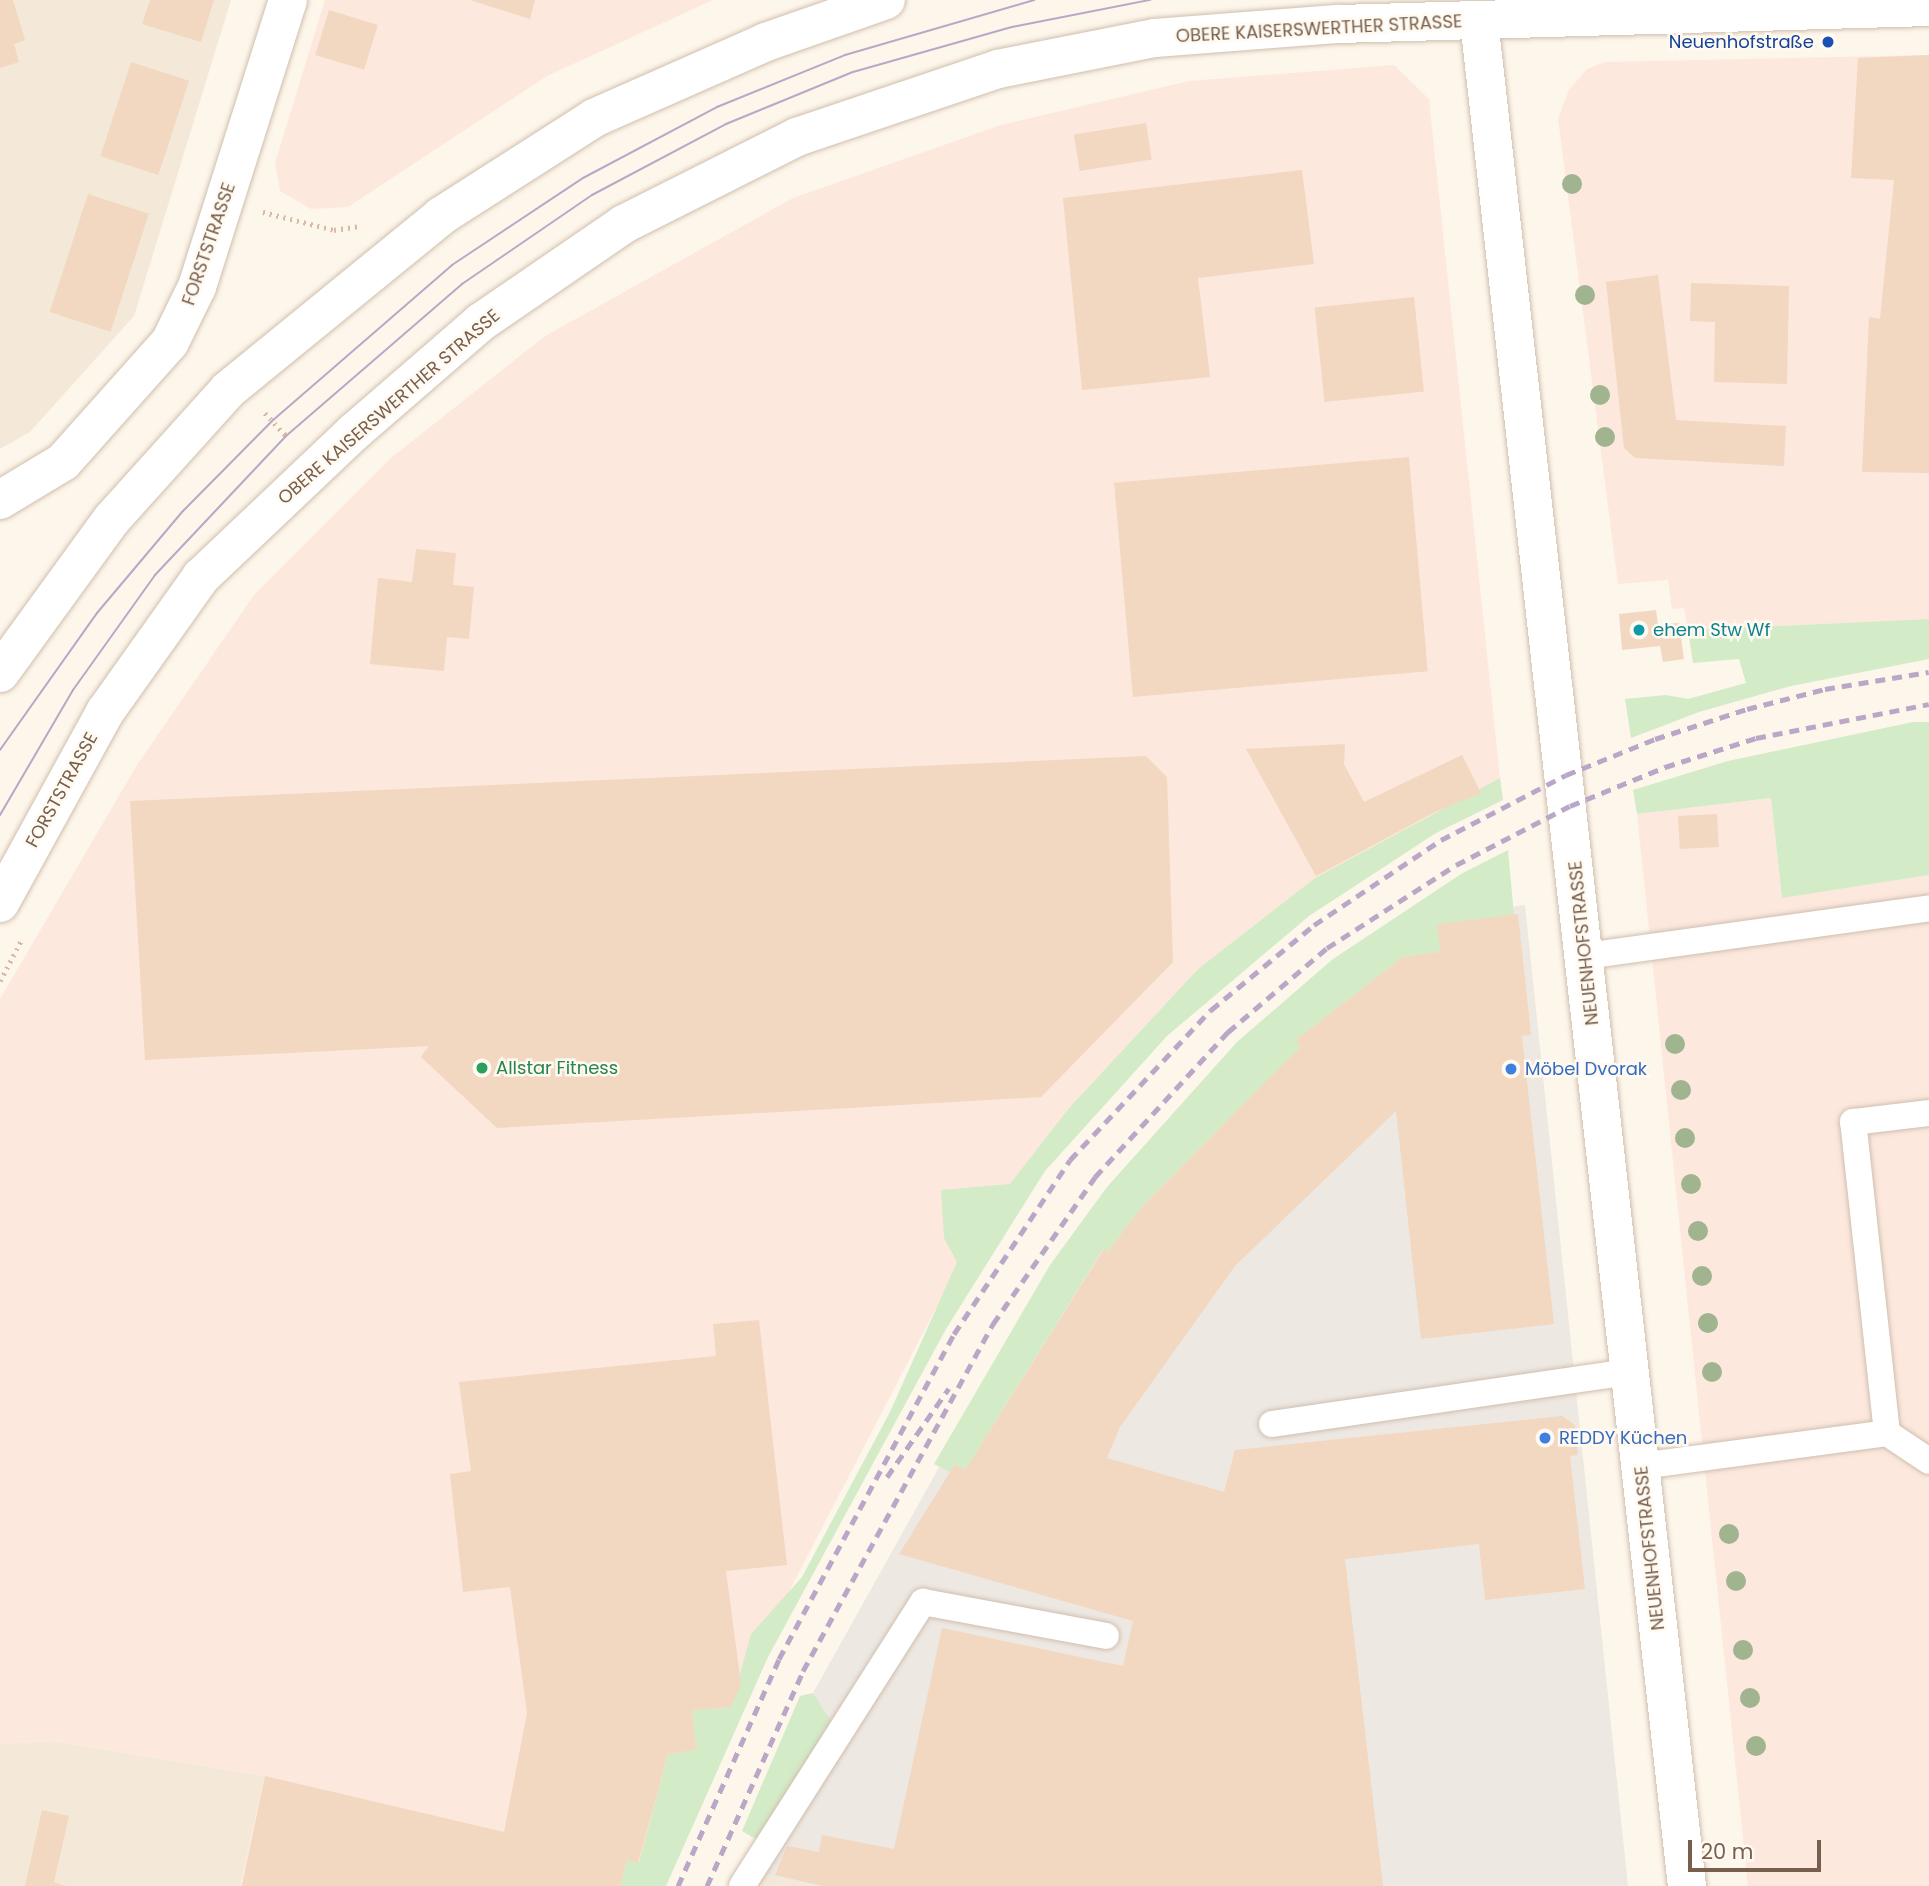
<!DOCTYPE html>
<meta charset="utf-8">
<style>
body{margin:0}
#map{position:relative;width:1929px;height:1886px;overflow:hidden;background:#fdf6ea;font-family:Poppins,sans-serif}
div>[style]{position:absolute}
.residential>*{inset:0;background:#f4e9d8}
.commercial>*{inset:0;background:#fde8de}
.industrial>*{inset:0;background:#eee8e3}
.green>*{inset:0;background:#d4ebc7}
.building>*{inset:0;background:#f2d7c1;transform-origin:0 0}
.path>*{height:4.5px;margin-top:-2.25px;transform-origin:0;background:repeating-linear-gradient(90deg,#d8baa4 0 2px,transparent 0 7px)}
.roads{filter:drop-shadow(0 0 2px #cfbfae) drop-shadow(0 0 2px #cfbfae)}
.service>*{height:26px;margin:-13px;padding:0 13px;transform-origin:13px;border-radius:13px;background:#fff}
.minor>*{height:38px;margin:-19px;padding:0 19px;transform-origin:19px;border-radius:19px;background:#fff}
.tertiary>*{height:38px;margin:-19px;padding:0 19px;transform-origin:19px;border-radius:19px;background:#fff}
.tram>*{height:2px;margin:-1px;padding:0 1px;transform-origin:1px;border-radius:1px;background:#baa7c8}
.rail>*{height:5px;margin-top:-2.5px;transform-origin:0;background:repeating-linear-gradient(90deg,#baa7c8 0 10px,transparent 0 17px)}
.trees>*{width:20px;height:20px;margin:-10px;border-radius:50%;background:#a0b48f}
.dots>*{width:19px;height:19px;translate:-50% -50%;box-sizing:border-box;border:4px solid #fffaf1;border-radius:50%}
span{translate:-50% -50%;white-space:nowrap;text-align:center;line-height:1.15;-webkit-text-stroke:5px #fffaf1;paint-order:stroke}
.street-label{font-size:18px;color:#785e4c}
.transit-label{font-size:18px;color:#164399}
.right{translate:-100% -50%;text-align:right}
.culture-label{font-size:18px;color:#0d838f}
.left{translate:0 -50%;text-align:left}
.leisure-label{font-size:18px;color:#27864d}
.shop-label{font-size:18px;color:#366cbe}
.scale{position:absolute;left:1688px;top:1840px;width:133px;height:32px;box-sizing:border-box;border:4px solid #785e4c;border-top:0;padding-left:9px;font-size:21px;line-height:24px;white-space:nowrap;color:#785e4c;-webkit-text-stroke:5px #fffaf1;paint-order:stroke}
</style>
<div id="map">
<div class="residential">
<i style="clip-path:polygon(0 0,231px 0,134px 316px,30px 432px,0 449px)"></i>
<i style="clip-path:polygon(54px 1741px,265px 1776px,240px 1886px,0 1886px,0 1744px)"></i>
<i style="clip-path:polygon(741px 1870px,816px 1886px,734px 1886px)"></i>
</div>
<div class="commercial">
<i style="clip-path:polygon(325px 0,713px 0,547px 76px,348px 207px,311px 209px,280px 191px,275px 163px)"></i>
<i style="clip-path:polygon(1929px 55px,1929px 619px,1688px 630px,1684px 608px,1672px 609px,1668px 580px,1618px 584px,1558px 118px,1569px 90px,1587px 69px,1605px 62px)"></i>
<i style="clip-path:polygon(1394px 65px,1429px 99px,1500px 778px,1315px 878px,1198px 969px,1069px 1108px,998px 1201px,936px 1308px,741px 1684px,648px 1886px,240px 1886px,265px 1776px,54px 1741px,0 1744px,0 999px,137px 765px,254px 595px,391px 458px,545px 336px,793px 198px,1001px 125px,1189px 81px)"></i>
<i style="clip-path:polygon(1771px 798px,1782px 897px,1929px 875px,1929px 1886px,1748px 1886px,1637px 814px)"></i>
</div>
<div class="industrial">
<i style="clip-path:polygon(1525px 905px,1628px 1886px,816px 1886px,741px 1870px,830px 1721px,813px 1693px,942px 1462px,957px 1469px,1053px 1296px,1259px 1064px,1431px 917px)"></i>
</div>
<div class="green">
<i style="clip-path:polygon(1929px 619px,1929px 659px,1791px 686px,1699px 712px,1631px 738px,1625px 699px,1666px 695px,1688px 699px,1746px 683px,1739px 659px,1693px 663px,1688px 630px)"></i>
<i style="clip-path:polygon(1913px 722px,1929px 722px,1929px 875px,1782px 898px,1771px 798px,1637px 814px,1633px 790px,1728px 761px)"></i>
<i style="clip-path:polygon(1500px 778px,1503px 800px,1436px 833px,1309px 916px,1167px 1036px,1045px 1171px,946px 1329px,768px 1657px,666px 1886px,620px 1886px,627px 1859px,639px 1862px,668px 1754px,696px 1750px,692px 1710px,731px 1707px,751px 1634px,802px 1577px,890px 1412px,957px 1262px,944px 1238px,941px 1190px,1010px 1184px,1069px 1108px,1198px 969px,1315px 878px)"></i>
<i style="clip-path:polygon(1508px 850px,1514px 915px,1437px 924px,1440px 952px,1403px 957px,1297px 1039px,1301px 1046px,1139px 1210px,1108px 1252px,1103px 1249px,965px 1470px,955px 1464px,950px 1472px,934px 1464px,1050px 1265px,1107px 1187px,1237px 1042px,1333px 959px,1461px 874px)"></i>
<i style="clip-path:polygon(813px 1693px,831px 1721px,759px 1841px,742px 1831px,800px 1696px)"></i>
</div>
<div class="building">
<i style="clip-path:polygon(0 0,13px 0,25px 40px,14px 44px,19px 62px,0 68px)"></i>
<i style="clip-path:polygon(150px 0,214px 0,201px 42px,142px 24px)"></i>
<i style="clip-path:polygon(470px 0,535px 0,530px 19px)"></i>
<i style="left:329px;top:10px;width:51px;height:47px;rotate:17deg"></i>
<i style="clip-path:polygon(1929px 55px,1929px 473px,1862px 472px,1869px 317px,1880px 319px,1894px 180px,1851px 178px,1858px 58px)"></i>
<i style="left:131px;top:62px;width:61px;height:99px;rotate:18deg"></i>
<i style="left:1146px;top:123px;width:37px;height:73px;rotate:81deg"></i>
<i style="clip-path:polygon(1302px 170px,1314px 264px,1198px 278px,1210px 377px,1082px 390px,1063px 198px)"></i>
<i style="left:88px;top:194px;width:64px;height:124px;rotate:18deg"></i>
<i style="clip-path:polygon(1658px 275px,1676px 420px,1786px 426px,1784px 466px,1635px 458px,1624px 448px,1606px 282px)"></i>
<i style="clip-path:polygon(1691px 283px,1789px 286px,1787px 384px,1714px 382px,1715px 322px,1690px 321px)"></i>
<i style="left:1414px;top:297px;width:95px;height:100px;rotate:84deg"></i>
<i style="left:1409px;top:457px;width:215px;height:296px;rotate:85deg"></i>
<i style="clip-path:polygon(416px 549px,456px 553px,453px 585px,474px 587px,469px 639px,447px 637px,444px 671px,370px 664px,378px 578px,412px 582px)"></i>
<i style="clip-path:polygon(1656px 610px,1658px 625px,1679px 623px,1684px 659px,1663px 662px,1660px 646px,1622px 650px,1619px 614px)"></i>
<i style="clip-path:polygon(1345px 744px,1344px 764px,1364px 802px,1462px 755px,1481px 793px,1435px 812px,1316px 876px,1246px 749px)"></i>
<i style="clip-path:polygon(1146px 756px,1167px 777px,1173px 962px,1041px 1097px,497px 1128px,421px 1057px,429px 1046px,145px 1060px,130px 801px)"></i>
<i style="left:1717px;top:814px;width:33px;height:39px;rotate:87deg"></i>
<i style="clip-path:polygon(1518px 914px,1531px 1035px,1522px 1036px,1554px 1324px,1421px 1339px,1396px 1111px,1235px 1266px,1120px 1427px,1107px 1458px,1224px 1492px,1235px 1450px,1562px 1416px,1575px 1425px,1578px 1455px,1570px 1456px,1585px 1589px,1485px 1600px,1479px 1544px,1345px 1559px,1383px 1886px,823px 1886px,775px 1875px,787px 1846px,819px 1852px,822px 1835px,894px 1849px,942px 1628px,1123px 1666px,1133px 1621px,899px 1554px,955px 1464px,965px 1470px,1104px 1249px,1108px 1252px,1139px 1210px,1301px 1046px,1296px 1040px,1403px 957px,1440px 952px,1437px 924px)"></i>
<i style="clip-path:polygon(759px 1320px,787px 1565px,726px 1571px,741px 1684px,731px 1707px,692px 1710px,696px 1750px,668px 1754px,638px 1863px,627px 1859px,620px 1886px,242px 1886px,265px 1776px,504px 1832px,527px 1713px,510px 1587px,463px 1592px,450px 1474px,471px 1471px,459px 1382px,716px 1356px,713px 1324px)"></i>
<i style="clip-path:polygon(42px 1810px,69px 1816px,54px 1882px,65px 1886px,25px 1886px)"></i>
</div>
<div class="path">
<i style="left:263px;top:212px;width:73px;rotate:14.2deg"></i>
<i style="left:334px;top:230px;width:26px;rotate:-9deg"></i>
<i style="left:265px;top:413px;width:33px;rotate:47deg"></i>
<i style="left:0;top:981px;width:47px;rotate:-62.4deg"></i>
</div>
<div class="roads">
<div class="service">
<i style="left:1585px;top:956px;width:347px;rotate:-7.9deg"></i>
<i style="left:1272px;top:1424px;width:362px;rotate:-8.3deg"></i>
<i style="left:1887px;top:1433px;width:50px;rotate:33.7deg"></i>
<i style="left:1641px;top:1466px;width:248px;rotate:-7.6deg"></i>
<i style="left:1887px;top:1433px;width:313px;rotate:-96.2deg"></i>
<i style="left:1853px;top:1122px;width:77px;rotate:-6.8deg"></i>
<i style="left:742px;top:1886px;width:337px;rotate:-57.5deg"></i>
<i style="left:923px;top:1602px;width:186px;rotate:10.5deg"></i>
</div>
<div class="minor">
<i style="left:1479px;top:20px;width:1878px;rotate:83.64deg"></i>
<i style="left:0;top:500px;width:74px;rotate:-31.1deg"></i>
<i style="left:63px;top:462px;width:161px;rotate:-48.3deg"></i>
<i style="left:170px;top:342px;width:61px;rotate:-63.9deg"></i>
<i style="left:197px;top:287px;width:301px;rotate:-72.4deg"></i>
</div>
<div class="tertiary">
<i style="left:0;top:673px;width:190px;rotate:-54deg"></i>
<i style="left:112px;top:519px;width:173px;rotate:-48deg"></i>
<i style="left:228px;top:390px;width:275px;rotate:-39.2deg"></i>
<i style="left:441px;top:216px;width:182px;rotate:-32.6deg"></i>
<i style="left:594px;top:118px;width:188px;rotate:-23.8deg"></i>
<i style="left:766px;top:42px;width:127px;rotate:-19.3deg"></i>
<i style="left:0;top:903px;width:218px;rotate:-61.2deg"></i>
<i style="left:105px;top:712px;width:166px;rotate:-54.6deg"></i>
<i style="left:201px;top:577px;width:211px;rotate:-43.5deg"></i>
<i style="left:354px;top:432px;width:168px;rotate:-40.9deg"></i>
<i style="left:481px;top:322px;width:173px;rotate:-34.4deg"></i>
<i style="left:624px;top:224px;width:194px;rotate:-26.7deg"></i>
<i style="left:797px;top:137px;width:212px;rotate:-18.7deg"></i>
<i style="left:998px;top:69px;width:160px;rotate:-11.2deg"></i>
<i style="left:1155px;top:38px;width:185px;rotate:-4.4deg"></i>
<i style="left:1339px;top:24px;width:590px;rotate:-1.65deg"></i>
</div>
</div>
<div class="tram">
<i style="left:0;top:750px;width:168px;rotate:-54.7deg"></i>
<i style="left:97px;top:613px;width:133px;rotate:-49.9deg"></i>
<i style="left:183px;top:511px;width:127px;rotate:-45.3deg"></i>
<i style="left:272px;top:421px;width:238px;rotate:-40.9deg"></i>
<i style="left:452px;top:265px;width:157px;rotate:-33.6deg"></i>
<i style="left:583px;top:178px;width:152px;rotate:-27.9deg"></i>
<i style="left:717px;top:107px;width:138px;rotate:-22.1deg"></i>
<i style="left:845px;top:55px;width:197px;rotate:-16.2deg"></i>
<i style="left:0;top:815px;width:145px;rotate:-59.7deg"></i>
<i style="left:73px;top:690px;width:141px;rotate:-54.5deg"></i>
<i style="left:155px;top:575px;width:191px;rotate:-46.7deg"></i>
<i style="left:286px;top:436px;width:233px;rotate:-40.8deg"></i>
<i style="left:462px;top:284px;width:158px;rotate:-34.4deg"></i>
<i style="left:592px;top:195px;width:152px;rotate:-27.9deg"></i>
<i style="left:726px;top:124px;width:137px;rotate:-22.3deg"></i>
<i style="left:853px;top:72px;width:165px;rotate:-15.8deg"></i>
<i style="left:1012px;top:27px;width:141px;rotate:-11.1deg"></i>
</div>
<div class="rail">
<i style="left:887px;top:1477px;width:108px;rotate:-55.1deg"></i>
<i style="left:678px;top:1886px;width:248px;rotate:-66deg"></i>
<i style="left:779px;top:1659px;width:369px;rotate:-61.7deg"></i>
<i style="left:954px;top:1334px;width:209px;rotate:-56.3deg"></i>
<i style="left:1070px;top:1160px;width:206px;rotate:-46.8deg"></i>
<i style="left:1211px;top:1010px;width:134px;rotate:-39.5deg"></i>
<i style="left:1314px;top:925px;width:153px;rotate:-33.8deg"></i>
<i style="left:1441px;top:840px;width:141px;rotate:-27.5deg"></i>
<i style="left:1566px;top:775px;width:96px;rotate:-22deg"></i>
<i style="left:1655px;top:739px;width:97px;rotate:-18.1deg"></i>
<i style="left:1747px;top:709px;width:81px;rotate:-14.4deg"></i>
<i style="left:1825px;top:689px;width:105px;rotate:-9.3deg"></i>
<i style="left:707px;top:1886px;width:235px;rotate:-65.9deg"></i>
<i style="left:803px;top:1671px;width:396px;rotate:-61.3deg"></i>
<i style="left:993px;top:1324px;width:179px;rotate:-55.2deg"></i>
<i style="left:1095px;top:1177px;width:197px;rotate:-47.5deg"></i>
<i style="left:1228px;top:1032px;width:130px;rotate:-40.3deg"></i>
<i style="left:1327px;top:948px;width:153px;rotate:-32.8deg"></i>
<i style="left:1456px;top:865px;width:128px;rotate:-27.4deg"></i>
<i style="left:1570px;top:806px;width:103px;rotate:-22.3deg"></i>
<i style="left:1665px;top:767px;width:96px;rotate:-17.7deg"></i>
<i style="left:1756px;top:738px;width:176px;rotate:-11.1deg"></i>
</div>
<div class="trees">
<i style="left:1572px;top:184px"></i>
<i style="left:1585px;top:295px"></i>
<i style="left:1600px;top:395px"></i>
<i style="left:1605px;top:437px"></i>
<i style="left:1675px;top:1044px"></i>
<i style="left:1681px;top:1090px"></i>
<i style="left:1685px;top:1138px"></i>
<i style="left:1691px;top:1184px"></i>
<i style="left:1698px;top:1231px"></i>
<i style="left:1702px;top:1276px"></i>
<i style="left:1708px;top:1323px"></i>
<i style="left:1712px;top:1372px"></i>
<i style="left:1729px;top:1534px"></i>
<i style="left:1736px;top:1581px"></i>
<i style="left:1743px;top:1650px"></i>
<i style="left:1750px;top:1698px"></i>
<i style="left:1756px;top:1746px"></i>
</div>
<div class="dots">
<i style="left:1828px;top:42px;background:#1a4fb4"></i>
<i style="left:1639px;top:630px;background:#0f9aa8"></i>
<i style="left:482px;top:1068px;background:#2e9e5b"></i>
<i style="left:1511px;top:1069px;background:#3f7fe0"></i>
<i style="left:1545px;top:1438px;background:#3f7fe0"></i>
</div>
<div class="street-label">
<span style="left:1319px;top:29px;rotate:-3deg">OBERE KAISERSWERTHER STRASSE</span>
<span style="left:209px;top:244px;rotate:-71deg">FORSTSTRASSE</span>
<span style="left:389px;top:407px;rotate:-41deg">OBERE KAISERSWERTHER STRASSE</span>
<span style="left:62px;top:790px;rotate:-61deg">FORSTSTRASSE</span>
<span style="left:1584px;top:943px;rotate:-96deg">NEUENHOFSTRASSE</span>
<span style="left:1650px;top:1548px;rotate:-96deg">NEUENHOFSTRASSE</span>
</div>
<div class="transit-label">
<span class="right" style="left:1814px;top:42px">Neuenhofstraße</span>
</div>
<div class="culture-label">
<span class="left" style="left:1653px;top:630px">ehem Stw Wf</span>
</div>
<div class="leisure-label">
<span class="left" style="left:496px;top:1068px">Allstar Fitness</span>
</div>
<div class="shop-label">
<span class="left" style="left:1525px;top:1069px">Möbel Dvorak</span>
<span class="left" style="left:1559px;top:1438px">REDDY Küchen</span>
</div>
<div class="scale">20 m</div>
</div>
